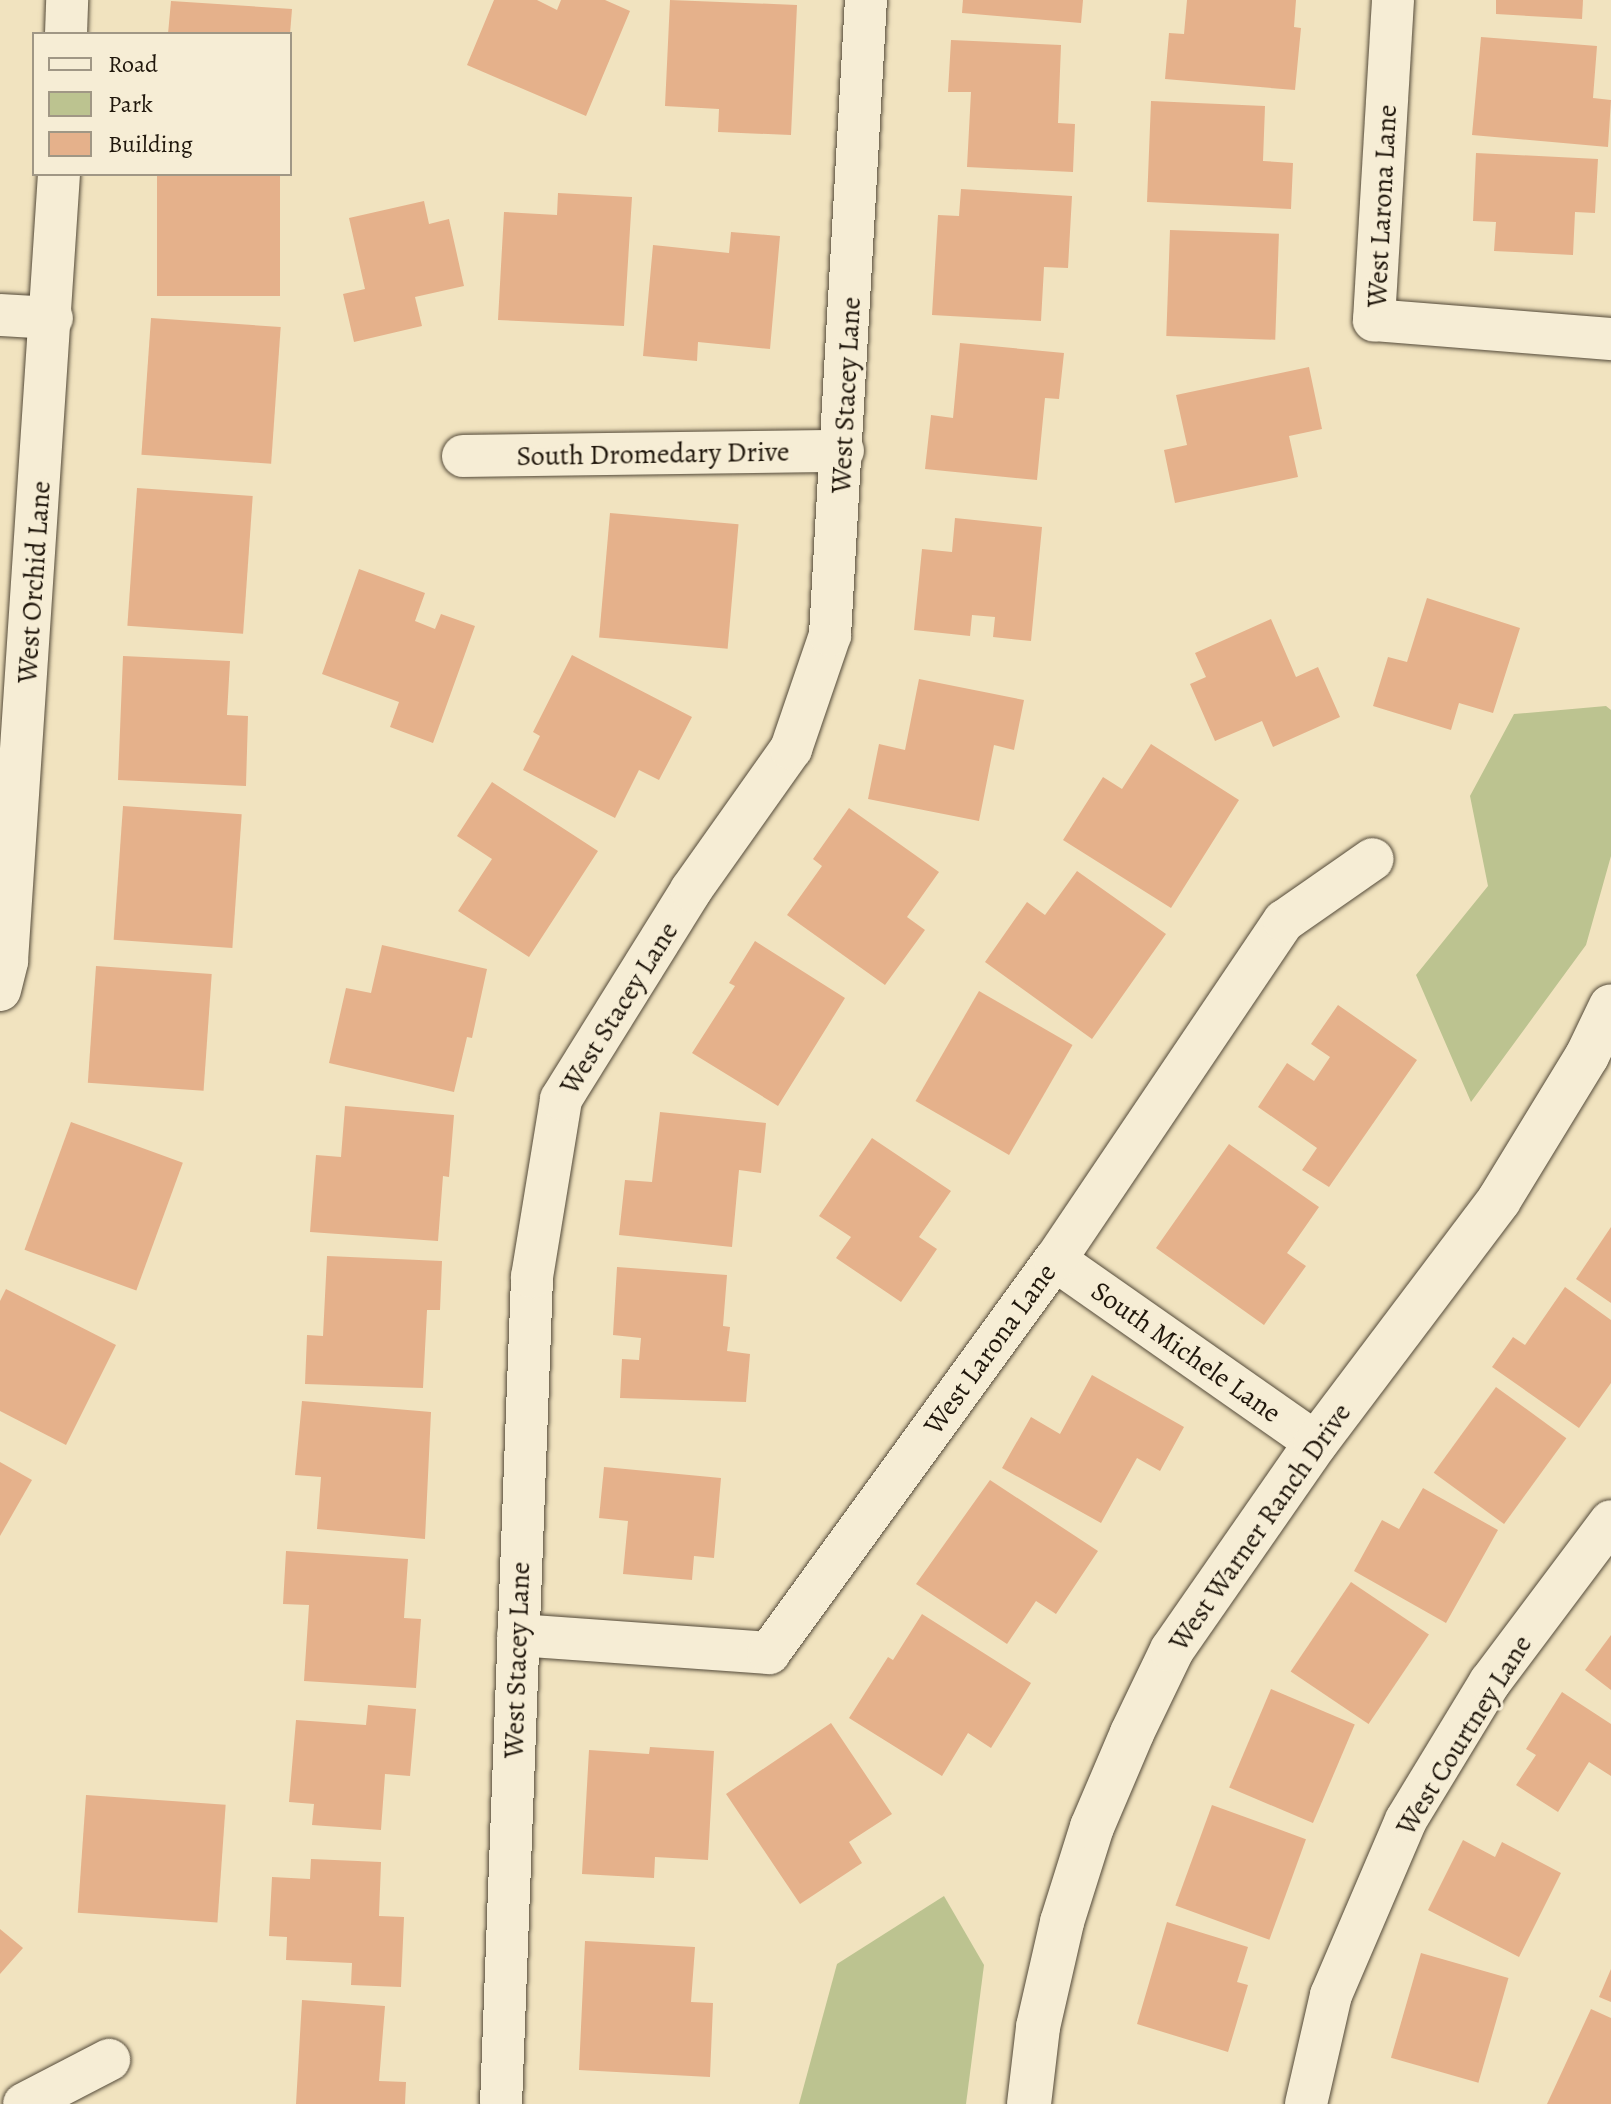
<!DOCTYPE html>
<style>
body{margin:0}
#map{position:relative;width:1611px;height:2104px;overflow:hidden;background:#f1e3bf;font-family:Alegreya,serif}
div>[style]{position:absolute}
.green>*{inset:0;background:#bcc390}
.building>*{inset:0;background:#e5b18b;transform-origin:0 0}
.roads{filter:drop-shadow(0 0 2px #544a39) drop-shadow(0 0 2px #544a39)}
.street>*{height:42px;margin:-21px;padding:0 21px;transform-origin:21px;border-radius:21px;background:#f6edd5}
.secondary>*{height:44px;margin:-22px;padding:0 22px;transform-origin:22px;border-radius:22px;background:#f6edd5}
span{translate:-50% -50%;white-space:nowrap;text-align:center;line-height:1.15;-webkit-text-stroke:6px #f6edd5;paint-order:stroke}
.street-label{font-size:28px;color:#20170c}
.legend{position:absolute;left:32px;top:32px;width:260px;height:144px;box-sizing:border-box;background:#f6edd5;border:2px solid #a09785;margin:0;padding:10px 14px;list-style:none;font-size:24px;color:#20170c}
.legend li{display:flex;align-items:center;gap:16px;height:40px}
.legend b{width:40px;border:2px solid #a09785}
</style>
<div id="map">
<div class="green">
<i style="clip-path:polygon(1606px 706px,1611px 710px,1611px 856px,1586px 945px,1471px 1102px,1416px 975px,1488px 886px,1470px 796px,1514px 714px)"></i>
<i style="clip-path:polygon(944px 1896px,984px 1965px,966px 2104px,799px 2104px,837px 1964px)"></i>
</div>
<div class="building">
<i style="clip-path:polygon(494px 0,537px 0,557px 10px,561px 0,605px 0,630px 11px,586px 116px,467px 65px)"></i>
<i style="clip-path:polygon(670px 0,797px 5px,791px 135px,718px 132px,719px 109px,665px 106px)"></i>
<i style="clip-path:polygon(963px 0,1083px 0,1081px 23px,962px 13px)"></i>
<i style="clip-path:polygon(1187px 0,1296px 0,1294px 27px,1301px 28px,1295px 90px,1165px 79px,1169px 33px,1184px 34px)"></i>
<i style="clip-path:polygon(1496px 0,1583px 0,1582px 19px,1496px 14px)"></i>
<i style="clip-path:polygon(171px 1px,292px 9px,290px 34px,168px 34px)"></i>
<i style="clip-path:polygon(1481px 37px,1597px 46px,1593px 98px,1611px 100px,1608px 147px,1472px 135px)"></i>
<i style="clip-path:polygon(951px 40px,1061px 45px,1058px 123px,1075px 124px,1073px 172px,967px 167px,971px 92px,948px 92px)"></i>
<i style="clip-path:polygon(1151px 101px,1265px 106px,1263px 161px,1293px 163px,1291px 209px,1147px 202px)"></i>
<i style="clip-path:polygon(1476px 153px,1598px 159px,1595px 213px,1575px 212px,1573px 255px,1494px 251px,1496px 222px,1473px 221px)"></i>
<i style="left:157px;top:174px;width:123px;height:122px"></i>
<i style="clip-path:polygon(961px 189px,1072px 196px,1068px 268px,1044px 267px,1041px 321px,932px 315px,938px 215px,959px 216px)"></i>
<i style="clip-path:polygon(558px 193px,632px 197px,624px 326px,498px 320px,504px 212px,557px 215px)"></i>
<i style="clip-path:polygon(424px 201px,429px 224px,449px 219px,464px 286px,415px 297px,422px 326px,354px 342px,343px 294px,365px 289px,349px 218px)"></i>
<i style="left:1170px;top:230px;width:109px;height:106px;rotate:2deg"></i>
<i style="clip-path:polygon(731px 232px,780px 236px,770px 349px,698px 342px,697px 361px,643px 356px,653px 245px,729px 253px)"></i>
<i style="left:151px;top:318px;width:130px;height:137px;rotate:4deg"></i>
<i style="clip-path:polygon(960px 343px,1064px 353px,1059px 399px,1045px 398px,1037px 480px,925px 469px,931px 415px,953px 418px)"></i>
<i style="clip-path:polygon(1309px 367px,1322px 429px,1289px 436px,1298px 477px,1175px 503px,1164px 450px,1187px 445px,1176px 395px)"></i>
<i style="left:137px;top:488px;width:116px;height:138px;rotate:4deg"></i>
<i style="left:610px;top:513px;width:129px;height:125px;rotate:5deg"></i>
<i style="clip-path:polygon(955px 518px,1042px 527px,1031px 641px,993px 637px,995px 617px,972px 615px,970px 636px,914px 630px,922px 549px,952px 552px)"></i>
<i style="clip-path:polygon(359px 569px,425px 593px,415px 621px,435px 629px,441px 614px,475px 626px,433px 743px,390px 727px,399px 702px,322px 674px)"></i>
<i style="clip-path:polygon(1427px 598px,1520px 628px,1493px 713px,1459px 703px,1451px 730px,1373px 706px,1388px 657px,1407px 662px)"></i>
<i style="clip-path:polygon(1271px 619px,1296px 677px,1318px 667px,1340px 717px,1273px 747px,1262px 721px,1215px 741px,1190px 684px,1206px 677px,1195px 653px)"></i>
<i style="clip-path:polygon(572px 655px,692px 717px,659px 780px,639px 770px,615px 818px,523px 770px,540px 736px,533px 732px)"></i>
<i style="clip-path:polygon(123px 656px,230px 661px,227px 715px,248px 716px,246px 786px,118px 780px)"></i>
<i style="clip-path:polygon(919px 679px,1024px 700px,1014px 750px,994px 745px,979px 821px,868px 799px,879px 744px,905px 750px)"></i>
<i style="clip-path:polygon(1151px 744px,1239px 800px,1171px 908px,1063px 840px,1103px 777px,1122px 789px)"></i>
<i style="clip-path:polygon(492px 782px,598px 851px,529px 957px,458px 911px,492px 859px,457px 836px)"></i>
<i style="left:123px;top:806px;width:119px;height:134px;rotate:4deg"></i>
<i style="clip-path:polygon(849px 808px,939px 872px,907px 917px,925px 930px,885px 985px,787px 915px,822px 866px,813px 859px)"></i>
<i style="clip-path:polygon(1077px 871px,1166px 934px,1092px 1039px,985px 962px,1027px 902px,1045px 915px)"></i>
<i style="clip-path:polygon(755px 941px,845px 998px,778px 1106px,692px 1053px,735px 986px,729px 983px)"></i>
<i style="clip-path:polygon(382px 945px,487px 969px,472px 1038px,467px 1037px,454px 1092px,329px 1063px,346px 988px,371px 993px)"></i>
<i style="left:96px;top:966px;width:116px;height:117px;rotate:4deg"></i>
<i style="left:979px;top:991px;width:108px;height:127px;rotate:30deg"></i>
<i style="clip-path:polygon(1338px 1005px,1417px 1060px,1329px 1187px,1302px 1170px,1317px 1148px,1258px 1107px,1287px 1063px,1314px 1081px,1330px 1057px,1311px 1044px)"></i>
<i style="clip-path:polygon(345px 1106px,454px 1115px,449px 1177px,443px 1176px,438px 1241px,310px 1232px,316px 1155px,341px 1157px)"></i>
<i style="clip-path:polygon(660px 1112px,766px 1123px,761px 1173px,739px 1170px,732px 1247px,619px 1235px,625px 1180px,652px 1182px)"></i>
<i style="left:71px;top:1122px;width:119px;height:136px;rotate:20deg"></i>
<i style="clip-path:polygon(872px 1138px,951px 1191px,919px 1237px,937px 1249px,901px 1302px,836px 1258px,851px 1237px,819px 1216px)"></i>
<i style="clip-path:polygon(1229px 1144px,1319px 1207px,1287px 1253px,1306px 1266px,1264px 1325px,1156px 1248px)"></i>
<i style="clip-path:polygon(1611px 1227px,1611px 1303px,1576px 1279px)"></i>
<i style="clip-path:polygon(327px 1256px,442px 1261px,440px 1310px,427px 1310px,423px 1388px,305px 1384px,307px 1335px,323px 1336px)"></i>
<i style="clip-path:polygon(617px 1267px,727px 1275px,723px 1326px,730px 1327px,727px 1351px,750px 1354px,746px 1402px,620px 1398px,622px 1359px,639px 1360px,641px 1338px,613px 1335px)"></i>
<i style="clip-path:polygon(1565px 1287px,1611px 1320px,1611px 1383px,1579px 1428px,1492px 1367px,1513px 1337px,1525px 1345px)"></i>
<i style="clip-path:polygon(6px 1289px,116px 1345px,66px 1445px,0 1411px,0 1301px)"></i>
<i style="clip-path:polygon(1092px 1375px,1184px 1427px,1160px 1471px,1137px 1458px,1101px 1523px,1002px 1468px,1031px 1417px,1060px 1434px)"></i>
<i style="left:1496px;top:1387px;width:87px;height:106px;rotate:36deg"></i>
<i style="clip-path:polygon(302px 1401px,431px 1412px,425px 1539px,317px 1529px,321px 1477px,295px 1475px)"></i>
<i style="clip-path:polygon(0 1462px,32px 1480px,0 1536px)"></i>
<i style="clip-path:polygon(604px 1467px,721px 1478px,714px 1558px,694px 1556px,692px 1580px,623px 1574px,628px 1521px,599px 1518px)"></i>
<i style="clip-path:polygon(990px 1480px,1098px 1551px,1056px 1614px,1036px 1601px,1007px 1644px,916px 1584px)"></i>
<i style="clip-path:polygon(1423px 1488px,1498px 1530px,1446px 1623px,1354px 1571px,1382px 1520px,1399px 1529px)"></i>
<i style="clip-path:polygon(286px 1551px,408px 1559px,404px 1618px,421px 1619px,416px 1688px,304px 1681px,309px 1605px,283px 1604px)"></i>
<i style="left:1351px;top:1582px;width:94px;height:108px;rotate:34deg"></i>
<i style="clip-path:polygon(922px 1614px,1031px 1683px,991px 1748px,968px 1733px,942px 1776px,849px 1718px,888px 1657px,893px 1660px)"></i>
<i style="clip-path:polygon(1611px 1635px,1611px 1690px,1585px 1670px)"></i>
<i style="left:1271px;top:1689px;width:91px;height:107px;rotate:23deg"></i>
<i style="clip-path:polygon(1562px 1692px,1611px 1724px,1611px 1776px,1589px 1762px,1558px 1812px,1516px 1785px,1536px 1755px,1526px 1749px)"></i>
<i style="clip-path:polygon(368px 1705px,416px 1709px,410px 1776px,385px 1774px,381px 1830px,312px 1825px,314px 1804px,289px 1802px,296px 1720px,366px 1725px)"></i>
<i style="clip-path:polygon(831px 1723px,892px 1814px,849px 1842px,862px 1863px,800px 1904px,726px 1794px)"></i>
<i style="clip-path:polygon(650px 1747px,714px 1751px,708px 1860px,655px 1857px,654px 1878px,582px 1874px,589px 1750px,649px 1754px)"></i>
<i style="left:86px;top:1795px;width:140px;height:118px;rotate:4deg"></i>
<i style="left:1212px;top:1805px;width:100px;height:107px;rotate:20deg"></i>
<i style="clip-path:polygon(1463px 1840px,1495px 1857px,1502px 1842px,1561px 1873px,1519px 1957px,1428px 1910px)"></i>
<i style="clip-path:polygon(311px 1859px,381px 1862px,379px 1916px,404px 1917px,401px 1987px,351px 1985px,352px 1963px,286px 1960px,287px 1937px,269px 1936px,272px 1877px,310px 1879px)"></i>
<i style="clip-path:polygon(1167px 1922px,1248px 1947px,1237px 1982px,1248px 1985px,1228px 2052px,1137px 2024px)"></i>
<i style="clip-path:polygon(0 1929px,23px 1948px,0 1974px)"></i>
<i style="clip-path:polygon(585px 1941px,695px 1947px,691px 2002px,713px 2003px,710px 2077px,579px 2070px)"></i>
<i style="left:1421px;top:1953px;width:91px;height:109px;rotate:16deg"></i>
<i style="clip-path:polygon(1611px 1969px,1611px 2002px,1599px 1997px)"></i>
<i style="clip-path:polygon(302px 2000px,385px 2006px,379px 2081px,406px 2082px,405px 2104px,296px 2104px)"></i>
<i style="clip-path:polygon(1591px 2009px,1611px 2018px,1611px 2104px,1547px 2104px)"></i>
</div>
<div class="roads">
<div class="street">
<i style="left:1393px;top:0;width:321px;rotate:93.4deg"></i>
<i style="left:1374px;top:320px;width:238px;rotate:4.6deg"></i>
<i style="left:66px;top:34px;width:34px;rotate:-88deg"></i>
<i style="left:0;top:315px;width:52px;rotate:3.3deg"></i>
<i style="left:463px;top:456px;width:380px;rotate:-0.8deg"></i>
<i style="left:0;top:990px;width:30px;rotate:-76deg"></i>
<i style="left:7px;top:961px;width:789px;rotate:-86.22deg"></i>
<i style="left:1055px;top:1260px;width:319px;rotate:35deg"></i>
<i style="left:518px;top:1635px;width:252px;rotate:4.1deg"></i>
<i style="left:769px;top:1653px;width:486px;rotate:-54deg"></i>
<i style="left:1055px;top:1260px;width:409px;rotate:-56deg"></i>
<i style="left:1284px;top:921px;width:108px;rotate:-34.9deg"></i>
<i style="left:24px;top:2104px;width:96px;rotate:-27.4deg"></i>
<i style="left:501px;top:2104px;width:828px;rotate:-87.85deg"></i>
<i style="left:532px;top:1277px;width:180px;rotate:-80.7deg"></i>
<i style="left:561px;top:1099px;width:246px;rotate:-58.1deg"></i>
<i style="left:691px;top:890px;width:173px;rotate:-54.7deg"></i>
<i style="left:791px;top:749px;width:120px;rotate:-71.1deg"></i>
<i style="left:830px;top:635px;width:636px;rotate:-86.76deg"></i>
<i style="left:1306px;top:2104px;width:112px;rotate:-77.1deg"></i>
<i style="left:1331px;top:1995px;width:190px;rotate:-66.8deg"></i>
<i style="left:1406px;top:1820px;width:162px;rotate:-58.7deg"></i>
<i style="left:1490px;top:1682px;width:201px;rotate:-53.1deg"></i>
</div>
<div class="secondary">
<i style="left:1029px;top:2104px;width:78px;rotate:-83.3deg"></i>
<i style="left:1038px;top:2027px;width:108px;rotate:-77.1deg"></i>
<i style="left:1062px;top:1922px;width:100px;rotate:-72.5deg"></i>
<i style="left:1092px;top:1827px;width:102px;rotate:-66.9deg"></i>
<i style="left:1132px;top:1733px;width:92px;rotate:-64.3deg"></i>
<i style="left:1172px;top:1650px;width:252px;rotate:-55.2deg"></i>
<i style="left:1316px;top:1443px;width:304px;rotate:-53deg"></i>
<i style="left:1499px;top:1200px;width:169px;rotate:-58.6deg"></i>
<i style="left:1587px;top:1056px;width:55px;rotate:-64.4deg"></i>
</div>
</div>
<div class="street-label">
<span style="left:1382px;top:206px;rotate:-87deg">West Larona Lane</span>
<span style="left:846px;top:395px;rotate:-87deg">West Stacey Lane</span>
<span style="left:653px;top:454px;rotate:-1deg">South Dromedary Drive</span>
<span style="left:34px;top:582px;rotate:-86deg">West Orchid Lane</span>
<span style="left:619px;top:1008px;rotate:-58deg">West Stacey Lane</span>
<span style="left:990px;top:1349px;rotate:-54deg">West Larona Lane</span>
<span style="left:1186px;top:1352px;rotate:35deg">South Michele Lane</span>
<span style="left:1260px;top:1527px;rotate:-55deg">West Warner Ranch Drive</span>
<span style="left:517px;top:1660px;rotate:-88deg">West Stacey Lane</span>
<span style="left:1464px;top:1735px;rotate:-58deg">West Courtney Lane</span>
</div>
<ul class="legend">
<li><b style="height:10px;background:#f6edd5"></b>Road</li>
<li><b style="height:22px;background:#bcc390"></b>Park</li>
<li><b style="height:22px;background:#e5b18b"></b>Building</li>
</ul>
</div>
